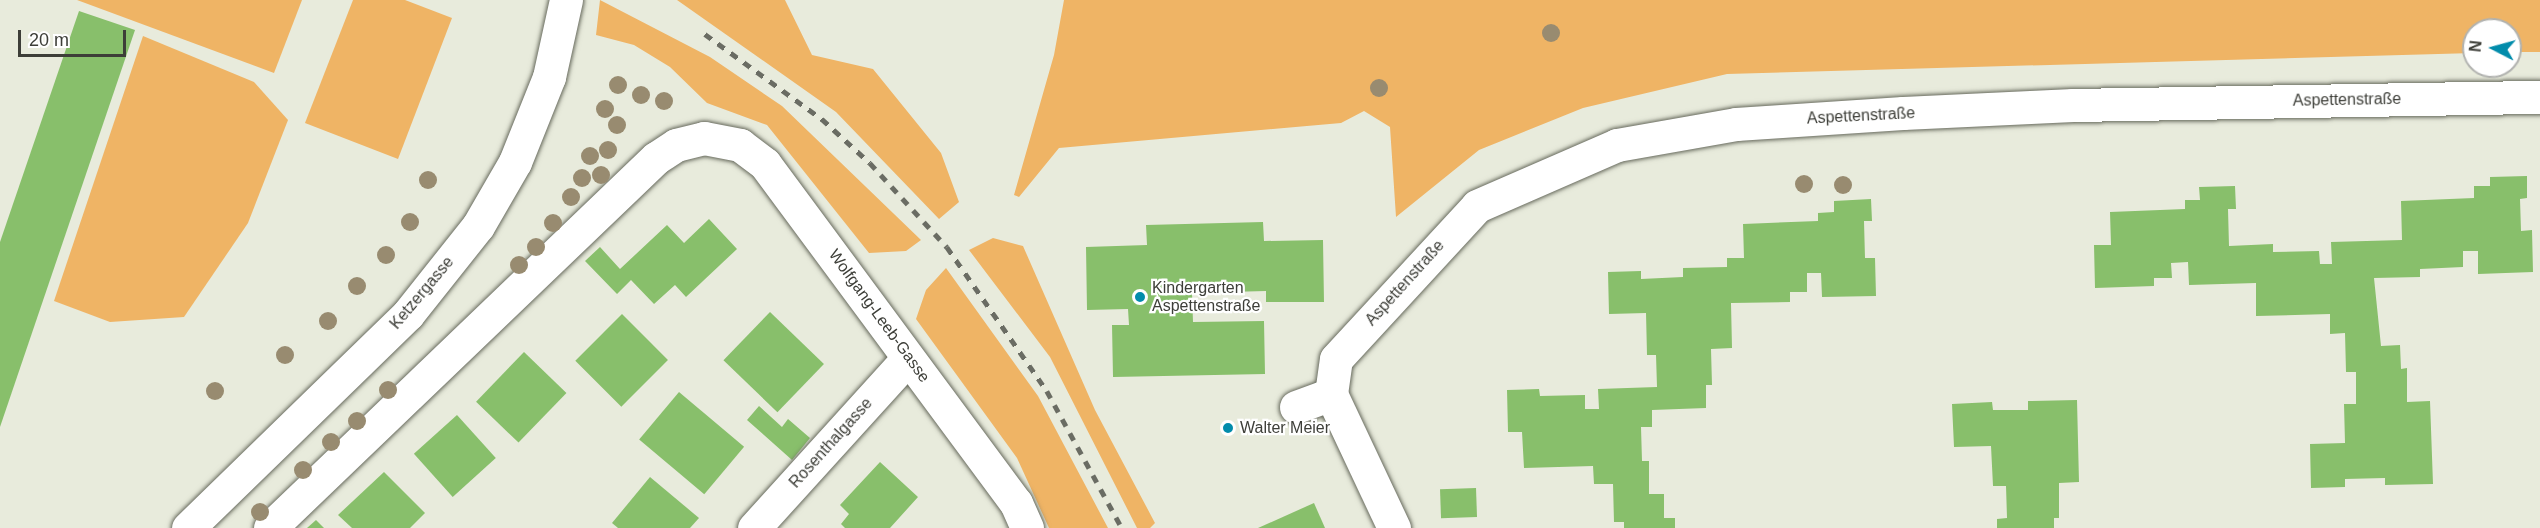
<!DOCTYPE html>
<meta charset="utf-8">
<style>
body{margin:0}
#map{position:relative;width:2540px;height:528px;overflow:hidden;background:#e8ebdc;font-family:Helvetica,sans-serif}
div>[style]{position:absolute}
.green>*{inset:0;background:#efb465}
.building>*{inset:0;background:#88bf6b;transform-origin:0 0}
.roads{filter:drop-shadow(0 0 2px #676a5d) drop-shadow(0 0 2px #676a5d)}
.minor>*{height:33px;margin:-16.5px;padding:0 16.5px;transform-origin:16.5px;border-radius:16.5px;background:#fff}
.major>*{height:33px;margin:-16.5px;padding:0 16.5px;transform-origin:16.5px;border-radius:16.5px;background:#fff}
.rail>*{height:4.5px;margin-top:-2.25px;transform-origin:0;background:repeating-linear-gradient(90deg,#6a6c63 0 8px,transparent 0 16px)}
.trees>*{width:18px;height:18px;margin:-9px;border-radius:50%;background:#988b70}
.dots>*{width:16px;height:16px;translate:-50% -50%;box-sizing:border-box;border:3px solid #fff;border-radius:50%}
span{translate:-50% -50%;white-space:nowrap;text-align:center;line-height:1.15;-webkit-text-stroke:4.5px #fff;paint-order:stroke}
.street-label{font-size:16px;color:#3d3e38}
.poi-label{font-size:16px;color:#3d3e38}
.left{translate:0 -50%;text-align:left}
.north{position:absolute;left:2462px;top:18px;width:60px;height:60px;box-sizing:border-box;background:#fff;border:2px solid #b1b2af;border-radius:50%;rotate:276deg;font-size:16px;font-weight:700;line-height:24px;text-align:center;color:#3d3e38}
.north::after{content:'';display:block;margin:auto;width:21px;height:27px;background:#028cab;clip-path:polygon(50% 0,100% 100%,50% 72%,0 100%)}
.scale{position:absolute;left:18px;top:30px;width:108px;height:27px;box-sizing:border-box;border:3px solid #3d3e38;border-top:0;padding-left:8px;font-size:18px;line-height:21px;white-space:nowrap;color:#3d3e38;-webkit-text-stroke:4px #fff;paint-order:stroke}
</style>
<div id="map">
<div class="green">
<i style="clip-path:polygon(77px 0,302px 0,274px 73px)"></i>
<i style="clip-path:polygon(353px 0,405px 0,452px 18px,398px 159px,305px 123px)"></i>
<i style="clip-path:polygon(600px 0,710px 57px,782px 106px,921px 240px,906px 251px,869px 253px,767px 125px,707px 103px,670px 67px,634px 45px,596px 35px)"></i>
<i style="clip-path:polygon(677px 0,785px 0,812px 55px,873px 69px,941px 153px,959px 202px,939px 219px,836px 112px)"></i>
<i style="clip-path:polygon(1064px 0,2540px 0,2540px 52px,2510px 52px,2510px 30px,2474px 30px,2474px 53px,1727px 74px,1583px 108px,1479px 150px,1396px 217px,1390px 127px,1364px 111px,1341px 123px,1059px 148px,1019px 197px,1014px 195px,1054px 55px)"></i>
<i style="clip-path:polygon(143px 36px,254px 82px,288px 120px,248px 223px,184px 317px,110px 322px,54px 301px)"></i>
<i style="clip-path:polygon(993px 238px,1023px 246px,1095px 410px,1155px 523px,1150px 528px,1137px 528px,1050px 357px,969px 250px)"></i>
<i style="clip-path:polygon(946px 268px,1038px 396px,1108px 528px,1049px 528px,1017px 458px,916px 319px,926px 290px)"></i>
</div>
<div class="building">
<i style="clip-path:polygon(79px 11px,135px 30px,0 427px,0 242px)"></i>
<i style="clip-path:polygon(2527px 176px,2527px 198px,2520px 199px,2521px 231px,2532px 230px,2533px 272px,2478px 274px,2478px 251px,2463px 251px,2463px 267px,2420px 269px,2420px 277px,2374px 278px,2381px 346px,2400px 345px,2401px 369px,2407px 368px,2407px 402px,2430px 401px,2433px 484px,2385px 485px,2385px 478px,2345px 479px,2345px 487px,2311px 488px,2310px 444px,2345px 443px,2344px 404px,2356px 404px,2356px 372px,2346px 372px,2345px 333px,2330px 334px,2330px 314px,2256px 316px,2256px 283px,2189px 285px,2188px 262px,2171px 263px,2172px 278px,2154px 278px,2154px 286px,2095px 288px,2094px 245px,2111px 245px,2110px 212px,2185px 209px,2185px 200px,2200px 200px,2199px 187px,2235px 186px,2236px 209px,2228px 209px,2229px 246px,2273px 244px,2273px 252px,2319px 251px,2320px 264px,2332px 264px,2331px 242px,2402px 240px,2401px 201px,2474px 198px,2474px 186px,2490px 186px,2490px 177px)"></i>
<i style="clip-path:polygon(1871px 199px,1872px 221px,1864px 221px,1865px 258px,1875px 258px,1876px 296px,1822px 297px,1821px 273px,1807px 273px,1807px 292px,1790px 292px,1790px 302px,1731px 303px,1732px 348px,1711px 349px,1712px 385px,1706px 385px,1706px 408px,1652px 410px,1652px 427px,1641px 427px,1642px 461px,1649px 461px,1649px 494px,1664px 494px,1664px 518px,1675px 518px,1675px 528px,1624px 528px,1624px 522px,1614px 522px,1613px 484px,1594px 484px,1593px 466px,1524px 468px,1522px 432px,1508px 432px,1507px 390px,1539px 389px,1540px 396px,1585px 395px,1585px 409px,1599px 409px,1598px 389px,1657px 387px,1656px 355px,1647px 355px,1646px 313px,1609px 314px,1608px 272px,1641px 271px,1641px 279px,1683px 277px,1683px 268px,1727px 267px,1727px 258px,1744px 258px,1743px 224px,1818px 221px,1818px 213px,1834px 212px,1834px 201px)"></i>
<i style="clip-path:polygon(709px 219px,737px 249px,686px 297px,675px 285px,654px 304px,631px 280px,617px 294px,585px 261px,600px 247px,620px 269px,667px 225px,684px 243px)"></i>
<i style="clip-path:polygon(1263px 222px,1264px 241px,1323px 240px,1324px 302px,1266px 302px,1266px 291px,1192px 293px,1193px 322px,1264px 321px,1265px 374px,1113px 377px,1112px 325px,1129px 325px,1128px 309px,1087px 310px,1086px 247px,1147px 245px,1146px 225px)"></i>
<i style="left:770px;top:312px;width:75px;height:67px;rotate:44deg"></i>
<i style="left:622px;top:314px;width:65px;height:66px;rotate:45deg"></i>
<i style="left:524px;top:352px;width:59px;height:69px;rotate:44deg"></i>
<i style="left:679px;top:392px;width:85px;height:62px;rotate:40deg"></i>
<i style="clip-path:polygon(2077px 400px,2079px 482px,2059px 483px,2059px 518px,2054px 518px,2054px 528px,1997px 528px,1997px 519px,2007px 518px,2006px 486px,1993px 486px,1991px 446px,1954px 447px,1952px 404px,1992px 402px,1993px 410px,2028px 410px,2028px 401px)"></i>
<i style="clip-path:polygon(759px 406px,782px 427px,788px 419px,810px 438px,792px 460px,747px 420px)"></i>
<i style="left:457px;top:415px;width:58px;height:58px;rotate:48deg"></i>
<i style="clip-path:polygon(880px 462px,918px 497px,890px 528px,845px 528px,841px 524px,849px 514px,840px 505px)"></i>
<i style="clip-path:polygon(384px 472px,425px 513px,410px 528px,352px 528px,338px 515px)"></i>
<i style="clip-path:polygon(650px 477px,699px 518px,690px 528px,618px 528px,612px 523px)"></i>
<i style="left:1476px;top:488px;width:29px;height:36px;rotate:88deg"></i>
<i style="clip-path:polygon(1314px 503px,1325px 528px,1258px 528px)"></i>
<i style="clip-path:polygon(316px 520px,324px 528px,307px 528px)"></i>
</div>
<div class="roads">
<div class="minor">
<i style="left:1331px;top:394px;width:35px;rotate:-82deg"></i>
<i style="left:1336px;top:359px;width:208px;rotate:-47.3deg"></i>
<i style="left:1477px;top:206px;width:153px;rotate:-23.5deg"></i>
<i style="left:1617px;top:145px;width:121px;rotate:-10deg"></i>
<i style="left:1736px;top:124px;width:167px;rotate:-3.8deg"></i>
<i style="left:1903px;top:113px;width:170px;rotate:-2.7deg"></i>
<i style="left:2073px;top:105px;width:467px;rotate:-1deg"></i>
<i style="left:1331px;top:394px;width:148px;rotate:64.8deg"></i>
<i style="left:1296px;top:407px;width:37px;rotate:-20deg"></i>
<i style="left:270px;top:528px;width:535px;rotate:-43.79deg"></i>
<i style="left:656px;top:158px;width:24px;rotate:-33deg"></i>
<i style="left:676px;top:145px;width:29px;rotate:-14deg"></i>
<i style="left:704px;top:138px;width:37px;rotate:11deg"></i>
<i style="left:740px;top:145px;width:31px;rotate:37deg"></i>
<i style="left:765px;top:164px;width:422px;rotate:53.5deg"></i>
<i style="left:1016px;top:503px;width:27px;rotate:66deg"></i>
<i style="left:754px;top:528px;width:229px;rotate:-47.8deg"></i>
</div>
<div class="major">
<i style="left:188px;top:528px;width:307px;rotate:-44.2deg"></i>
<i style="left:408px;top:314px;width:112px;rotate:-51.5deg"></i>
<i style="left:478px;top:226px;width:74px;rotate:-60deg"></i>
<i style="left:515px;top:162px;width:92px;rotate:-68.2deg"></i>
<i style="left:549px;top:77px;width:79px;rotate:-77.6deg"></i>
</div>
</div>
<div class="rail">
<i style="left:705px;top:34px;width:145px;rotate:36deg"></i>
<i style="left:822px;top:119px;width:65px;rotate:42.5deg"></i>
<i style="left:870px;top:163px;width:114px;rotate:47.5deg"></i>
<i style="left:947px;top:247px;width:175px;rotate:55.2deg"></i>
<i style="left:1047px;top:391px;width:156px;rotate:61.3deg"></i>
</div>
<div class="trees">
<i style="left:1551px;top:33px"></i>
<i style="left:618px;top:85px"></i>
<i style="left:1379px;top:88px"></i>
<i style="left:641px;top:95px"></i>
<i style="left:664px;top:101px"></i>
<i style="left:605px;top:109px"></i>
<i style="left:617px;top:125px"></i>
<i style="left:608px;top:150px"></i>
<i style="left:590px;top:156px"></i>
<i style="left:601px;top:175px"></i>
<i style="left:582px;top:178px"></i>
<i style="left:428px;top:180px"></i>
<i style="left:1804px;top:184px"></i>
<i style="left:1843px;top:185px"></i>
<i style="left:571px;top:197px"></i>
<i style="left:410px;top:222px"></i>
<i style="left:553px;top:223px"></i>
<i style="left:536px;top:247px"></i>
<i style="left:386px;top:255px"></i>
<i style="left:519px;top:265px"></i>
<i style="left:357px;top:286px"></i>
<i style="left:328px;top:321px"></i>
<i style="left:285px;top:355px"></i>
<i style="left:388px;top:390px"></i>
<i style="left:215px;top:391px"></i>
<i style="left:357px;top:421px"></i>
<i style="left:331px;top:442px"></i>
<i style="left:303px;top:470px"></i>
<i style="left:260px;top:512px"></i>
</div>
<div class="dots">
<i style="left:1140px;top:297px;background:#028cab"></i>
<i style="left:1228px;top:428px;background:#028cab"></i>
</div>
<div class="street-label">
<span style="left:2347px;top:100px;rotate:-1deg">Aspettenstraße</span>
<span style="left:1861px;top:116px;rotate:-3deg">Aspettenstraße</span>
<span style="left:1405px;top:283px;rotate:-48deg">Aspettenstraße</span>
<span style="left:422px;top:293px;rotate:-50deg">Ketzergasse</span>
<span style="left:879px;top:316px;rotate:54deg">Wolfgang-Leeb-Gasse</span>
<span style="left:831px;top:443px;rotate:-48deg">Rosenthalgasse</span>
</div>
<div class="poi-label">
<span class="left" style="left:1152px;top:297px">Kindergarten<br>Aspettenstraße</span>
<span class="left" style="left:1240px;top:428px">Walter Meier</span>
</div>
<div class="north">N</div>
<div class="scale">20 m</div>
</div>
